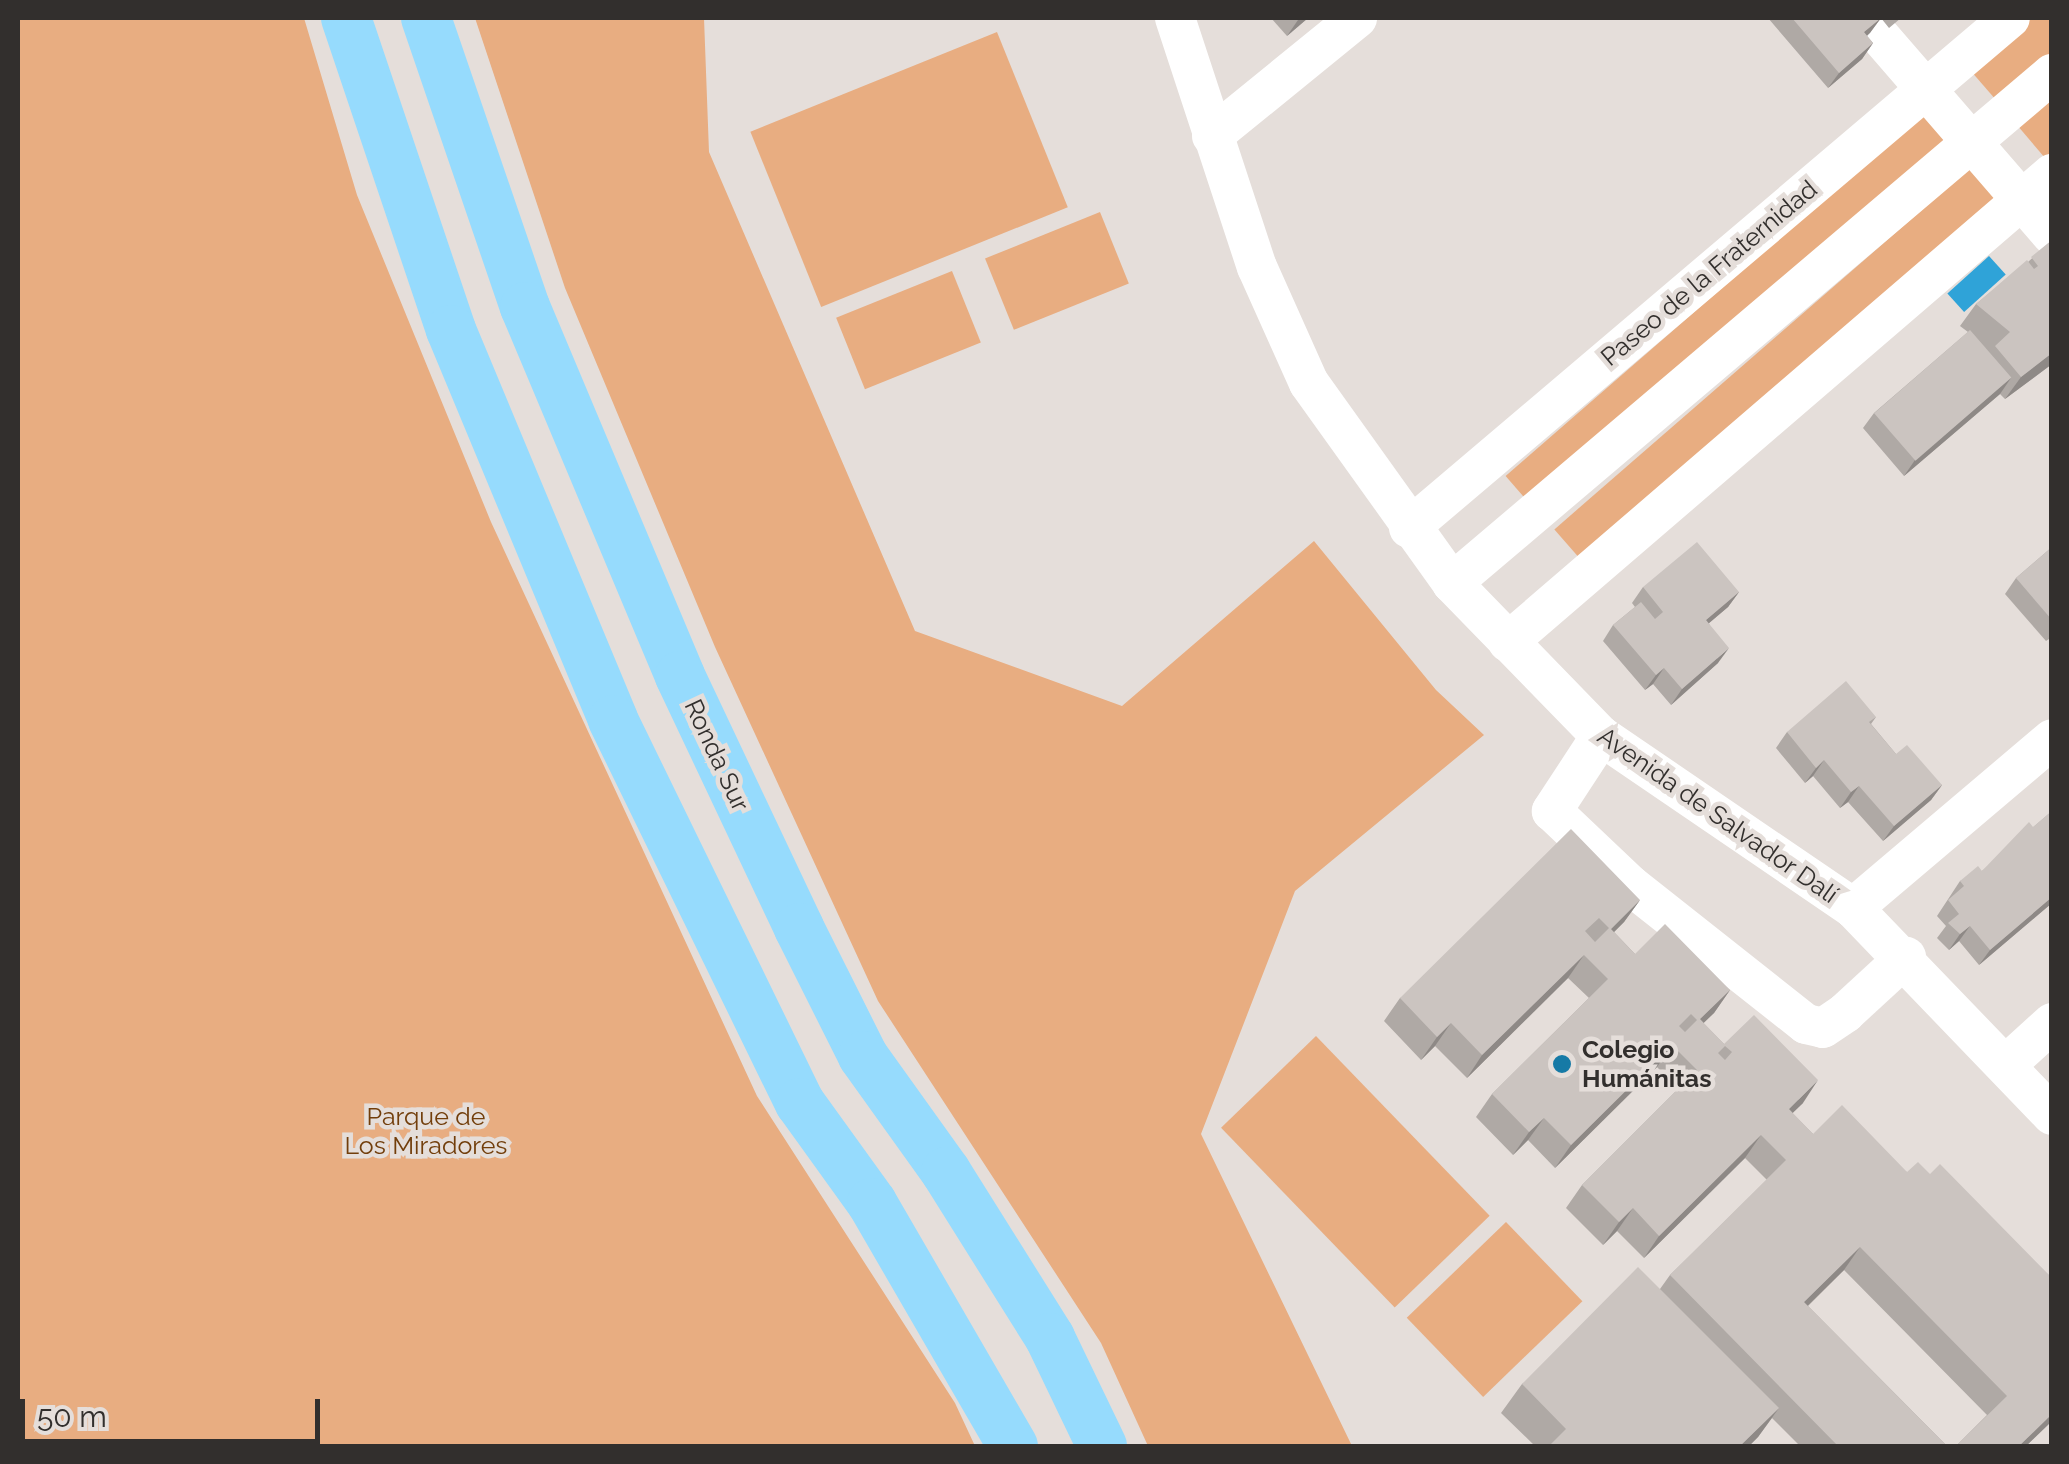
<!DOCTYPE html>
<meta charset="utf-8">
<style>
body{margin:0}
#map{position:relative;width:2069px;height:1464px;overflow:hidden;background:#e5deda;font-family:Raleway,sans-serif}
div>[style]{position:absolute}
.green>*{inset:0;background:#e8ad81;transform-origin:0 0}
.water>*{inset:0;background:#2fa3d8;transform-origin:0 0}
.minor>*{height:40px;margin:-20px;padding:0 20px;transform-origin:20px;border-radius:20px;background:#fff}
.major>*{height:50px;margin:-25px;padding:0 25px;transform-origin:25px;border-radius:25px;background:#96dbfd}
.wall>*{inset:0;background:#afa9a5}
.shaded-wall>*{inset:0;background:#8e8986}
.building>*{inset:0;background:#cbc4c0;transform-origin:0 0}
.dots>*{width:28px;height:28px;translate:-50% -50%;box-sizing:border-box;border:5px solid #e5deda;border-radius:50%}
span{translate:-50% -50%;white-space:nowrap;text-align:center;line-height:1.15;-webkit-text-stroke:9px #e5deda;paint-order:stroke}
.street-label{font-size:25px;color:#322f2d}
.poi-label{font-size:25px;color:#322f2d;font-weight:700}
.left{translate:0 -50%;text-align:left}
.park-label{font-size:25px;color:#723e0b}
.frame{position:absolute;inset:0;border:20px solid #322f2d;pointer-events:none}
.scale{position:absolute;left:20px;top:1399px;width:300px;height:45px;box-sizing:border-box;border:5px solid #322f2d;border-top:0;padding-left:12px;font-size:30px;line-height:35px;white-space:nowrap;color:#322f2d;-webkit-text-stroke:8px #e5deda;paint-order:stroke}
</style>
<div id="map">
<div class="green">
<i style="clip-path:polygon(18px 18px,304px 18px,357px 195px,491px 522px,757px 1096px,955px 1403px,975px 1446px,18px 1446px)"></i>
<i style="clip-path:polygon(475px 18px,704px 18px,709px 152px,915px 631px,1122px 706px,1314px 541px,1436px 690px,1484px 735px,1295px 891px,1201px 1134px,1352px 1446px,1148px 1446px,1101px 1343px,878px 1001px,715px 647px,565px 288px)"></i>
<i style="clip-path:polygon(2028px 18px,2051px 18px,2051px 54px,1996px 100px,1970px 70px)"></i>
<i style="left:997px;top:32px;width:189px;height:266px;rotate:68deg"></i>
<i style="clip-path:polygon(2051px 96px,2051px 152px,2045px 158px,2017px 125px)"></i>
<i style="left:1929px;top:108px;width:38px;height:561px;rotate:49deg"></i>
<i style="left:1977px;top:162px;width:41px;height:560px;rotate:49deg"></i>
<i style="left:1100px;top:212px;width:77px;height:124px;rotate:68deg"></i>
<i style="left:952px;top:271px;width:77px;height:125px;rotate:68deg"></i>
<i style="left:1316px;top:1036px;width:250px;height:132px;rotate:46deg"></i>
<i style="left:1506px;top:1222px;width:110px;height:138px;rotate:46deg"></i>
</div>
<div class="water">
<i style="left:1989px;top:256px;width:25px;height:56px;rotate:48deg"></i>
</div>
<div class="minor">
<i style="left:1175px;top:18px;width:262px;rotate:71.8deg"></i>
<i style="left:1257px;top:267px;width:127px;rotate:65.9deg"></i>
<i style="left:1309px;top:383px;width:246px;rotate:54.4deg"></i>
<i style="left:1452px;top:583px;width:214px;rotate:45.8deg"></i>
<i style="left:1601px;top:736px;width:305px;rotate:34.3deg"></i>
<i style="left:1853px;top:908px;width:287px;rotate:46.1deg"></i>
<i style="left:1864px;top:18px;width:287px;rotate:49.1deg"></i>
<i style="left:1212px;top:136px;width:187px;rotate:-39.1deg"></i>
<i style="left:1409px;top:528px;width:788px;rotate:-40.32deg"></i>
<i style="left:1452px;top:583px;width:787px;rotate:-40.31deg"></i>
<i style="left:1508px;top:642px;width:718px;rotate:-40.71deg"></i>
<i style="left:1601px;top:736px;width:90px;rotate:123.2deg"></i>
<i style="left:1552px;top:811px;width:108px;rotate:43.5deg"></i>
<i style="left:1630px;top:885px;width:224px;rotate:38.3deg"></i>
<i style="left:1806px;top:1024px;width:17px;rotate:13deg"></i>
<i style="left:1823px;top:1028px;width:27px;rotate:-34deg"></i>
<i style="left:1845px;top:1013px;width:83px;rotate:-42.6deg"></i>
<i style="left:1853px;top:908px;width:261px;rotate:-40.3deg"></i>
<i style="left:2007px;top:1064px;width:61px;rotate:-42.3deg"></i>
</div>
<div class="major">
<i style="left:346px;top:18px;width:329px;rotate:71.4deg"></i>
<i style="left:451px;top:330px;width:422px;rotate:67.4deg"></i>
<i style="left:613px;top:720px;width:426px;rotate:64deg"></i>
<i style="left:800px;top:1103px;width:123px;rotate:54.2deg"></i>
<i style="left:872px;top:1203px;width:281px;rotate:59.9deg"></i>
<i style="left:426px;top:18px;width:305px;rotate:71.1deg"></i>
<i style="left:525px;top:307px;width:400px;rotate:67.2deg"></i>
<i style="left:680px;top:676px;width:279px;rotate:64.7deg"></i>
<i style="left:799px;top:928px;width:143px;rotate:63.4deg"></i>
<i style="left:863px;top:1056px;width:143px;rotate:54.4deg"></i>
<i style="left:946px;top:1172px;width:196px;rotate:57.9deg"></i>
<i style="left:1050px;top:1338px;width:120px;rotate:64.3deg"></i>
</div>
<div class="wall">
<i style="clip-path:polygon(1271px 18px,1308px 18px,1287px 36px)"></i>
<i style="clip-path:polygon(1768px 18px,1901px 18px,1889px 28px,1881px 18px,1867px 36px,1873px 43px,1862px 59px,1828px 88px)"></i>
<i style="clip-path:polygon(2052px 240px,2052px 364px,2005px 399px,2000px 394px,1904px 476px,1863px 428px,1874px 413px,1968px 332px,1960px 326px,1976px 304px,2028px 262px)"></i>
<i style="clip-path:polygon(2052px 547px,2052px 637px,2046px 641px,2005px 594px,2016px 578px)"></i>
<i style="clip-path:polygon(1643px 587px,1739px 592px,1728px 607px,1709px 623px,1718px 663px,1671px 705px,1653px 684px,1645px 690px,1603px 641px,1613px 625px,1635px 607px,1632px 603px)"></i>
<i style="clip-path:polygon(1876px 717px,1871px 724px,1896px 754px,1942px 785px,1931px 800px,1883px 841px,1848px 802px,1840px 808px,1813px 776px,1805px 783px,1776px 748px,1787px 732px)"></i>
<i style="clip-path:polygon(2052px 811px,2052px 903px,1979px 965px,1959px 941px,1949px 950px,1937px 938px,1946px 926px,1937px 916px,1960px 881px,1982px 871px)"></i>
<i style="clip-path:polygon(1640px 900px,1624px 922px,1614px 932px,1635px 954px,1730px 990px,1714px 1013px,1703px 1023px,1724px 1044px,1803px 1103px,1792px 1113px,1813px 1134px,1907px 1172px,1930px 1174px,2052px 1278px,2052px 1421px,2026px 1446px,1956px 1446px,1987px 1415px,1844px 1270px,1808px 1306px,1947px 1446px,1800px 1446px,1772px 1418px,1758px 1437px,1749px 1446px,1535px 1446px,1501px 1413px,1522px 1384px,1660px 1289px,1670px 1275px,1767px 1180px,1745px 1158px,1644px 1258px,1617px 1231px,1603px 1245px,1566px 1208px,1582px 1185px,1678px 1089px,1657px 1067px,1555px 1168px,1528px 1140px,1513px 1155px,1476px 1117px,1492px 1094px,1589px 998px,1568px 978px,1467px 1078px,1435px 1046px,1421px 1060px,1384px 1021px,1400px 998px)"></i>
</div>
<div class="shaded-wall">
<i style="clip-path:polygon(1301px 18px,1308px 18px,1287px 36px,1298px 20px)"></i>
<i style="clip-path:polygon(1881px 18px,1870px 33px,1853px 48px,1864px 32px)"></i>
<i style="clip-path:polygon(1873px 43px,1862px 59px,1828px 88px,1839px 73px)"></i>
<i style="clip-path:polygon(2052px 353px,2052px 364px,2005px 399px,2021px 377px)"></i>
<i style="clip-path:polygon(2011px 378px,2000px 394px,1904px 476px,1915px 460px)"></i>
<i style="clip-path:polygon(1739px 592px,1728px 607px,1695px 635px,1706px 620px)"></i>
<i style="clip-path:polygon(1729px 648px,1718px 663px,1671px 705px,1682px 689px)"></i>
<i style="clip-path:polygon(1664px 668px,1653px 684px,1645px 690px,1656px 675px)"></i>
<i style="clip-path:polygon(1824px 760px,1813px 776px,1805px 783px,1816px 768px)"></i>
<i style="clip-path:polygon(1942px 785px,1931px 800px,1883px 841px,1894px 826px)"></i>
<i style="clip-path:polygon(1859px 786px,1848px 802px,1840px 808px,1851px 792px)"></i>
<i style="clip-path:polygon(2052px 897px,2052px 903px,1979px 965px,1990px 950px)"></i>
<i style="clip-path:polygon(1640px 900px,1624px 922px,1595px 951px,1611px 929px)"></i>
<i style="clip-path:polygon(1970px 926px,1959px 941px,1949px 950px,1960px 934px)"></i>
<i style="clip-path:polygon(1584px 955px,1568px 978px,1467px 1078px,1482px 1055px)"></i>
<i style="clip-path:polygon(1730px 990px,1714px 1013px,1684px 1042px,1700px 1019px)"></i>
<i style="clip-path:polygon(1451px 1023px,1435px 1046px,1421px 1060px,1437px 1037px)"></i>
<i style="clip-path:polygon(1672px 1045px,1657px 1067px,1555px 1168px,1571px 1145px)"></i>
<i style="clip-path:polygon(1818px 1080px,1803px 1103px,1773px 1132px,1789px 1109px)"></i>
<i style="clip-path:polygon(1544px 1118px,1528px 1140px,1513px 1155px,1529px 1132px)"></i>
<i style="clip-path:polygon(1761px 1135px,1745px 1158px,1644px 1258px,1659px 1236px)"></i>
<i style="clip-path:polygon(1633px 1208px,1617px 1231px,1603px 1245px,1619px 1222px)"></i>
<i style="clip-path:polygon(1860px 1247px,1844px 1270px,1788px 1325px,1804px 1302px)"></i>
<i style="clip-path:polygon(1779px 1408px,1758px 1437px,1749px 1446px,1740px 1446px)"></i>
<i style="clip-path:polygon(2052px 1414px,2052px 1421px,2026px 1446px,2019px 1446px)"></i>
</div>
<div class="building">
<i style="clip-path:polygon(1792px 18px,1881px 18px,1864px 32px,1873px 43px,1839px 73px)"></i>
<i style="clip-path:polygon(2052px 240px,2052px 353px,2021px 377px,1995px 346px,2010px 332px,1976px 304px,2027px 260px,2034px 269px,2038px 266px,2031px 257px)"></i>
<i style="left:1970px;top:330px;width:63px;height:127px;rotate:49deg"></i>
<i style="clip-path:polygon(1697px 542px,1739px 592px,1706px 620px,1729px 648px,1682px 689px,1664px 668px,1656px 675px,1613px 625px,1641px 602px,1655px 619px,1663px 612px,1643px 587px)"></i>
<i style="clip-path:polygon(2052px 547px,2052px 620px,2016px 578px)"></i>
<i style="clip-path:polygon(1846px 681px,1876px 717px,1869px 722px,1896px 754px,1907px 745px,1942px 785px,1894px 826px,1859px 786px,1851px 792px,1824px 760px,1816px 768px,1787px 732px)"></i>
<i style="clip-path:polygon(2052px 811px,2052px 897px,1990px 950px,1970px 926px,1960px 934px,1948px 923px,1959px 914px,1948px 900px,1964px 886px,1960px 881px,1978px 866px,1982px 871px,2029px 822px,2033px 827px)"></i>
<i style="clip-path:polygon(evenodd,1571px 829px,1640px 900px,1611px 929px,1635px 954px,1665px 924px,1730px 990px,1700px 1019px,1724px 1044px,1754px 1015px,1818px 1080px,1789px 1109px,1813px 1134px,1842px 1105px,1907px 1172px,1918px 1162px,1930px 1174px,1940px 1164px,2052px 1278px,2052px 1414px,2019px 1446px,1956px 1446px,2007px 1396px,1860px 1247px,1804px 1302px,1947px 1446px,1838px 1446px,1670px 1275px,1786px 1160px,1761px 1135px,1659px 1236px,1633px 1208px,1619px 1222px,1582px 1185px,1697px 1070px,1672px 1045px,1571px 1145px,1544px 1118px,1529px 1132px,1492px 1094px,1608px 979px,1584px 955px,1482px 1055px,1451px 1023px,1437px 1037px,1400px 998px,1571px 829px,1599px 918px,1609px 928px,1595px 942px,1585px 931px,1599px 918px,1571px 829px,1691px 1014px,1697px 1020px,1685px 1032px,1679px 1026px,1691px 1014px,1571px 829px,1725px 1046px,1732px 1052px,1725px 1060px,1718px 1053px,1725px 1046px)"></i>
<i style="clip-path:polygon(1638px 1267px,1779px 1408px,1740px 1446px,1549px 1446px,1566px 1429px,1522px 1384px)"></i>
</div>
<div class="dots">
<i style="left:1562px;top:1064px;background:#167aa6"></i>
</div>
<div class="street-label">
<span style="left:1709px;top:273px;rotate:-40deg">Paseo de la Fraternidad</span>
<span style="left:717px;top:755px;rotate:65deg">Ronda Sur</span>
<span style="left:1718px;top:815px;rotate:35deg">Avenida de Salvador Dalí</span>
</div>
<div class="poi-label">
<span class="left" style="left:1582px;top:1064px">Colegio<br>Humánitas</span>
</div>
<div class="park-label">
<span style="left:426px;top:1131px">Parque de<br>Los Miradores</span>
</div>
<div class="frame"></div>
<div class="scale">50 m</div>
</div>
